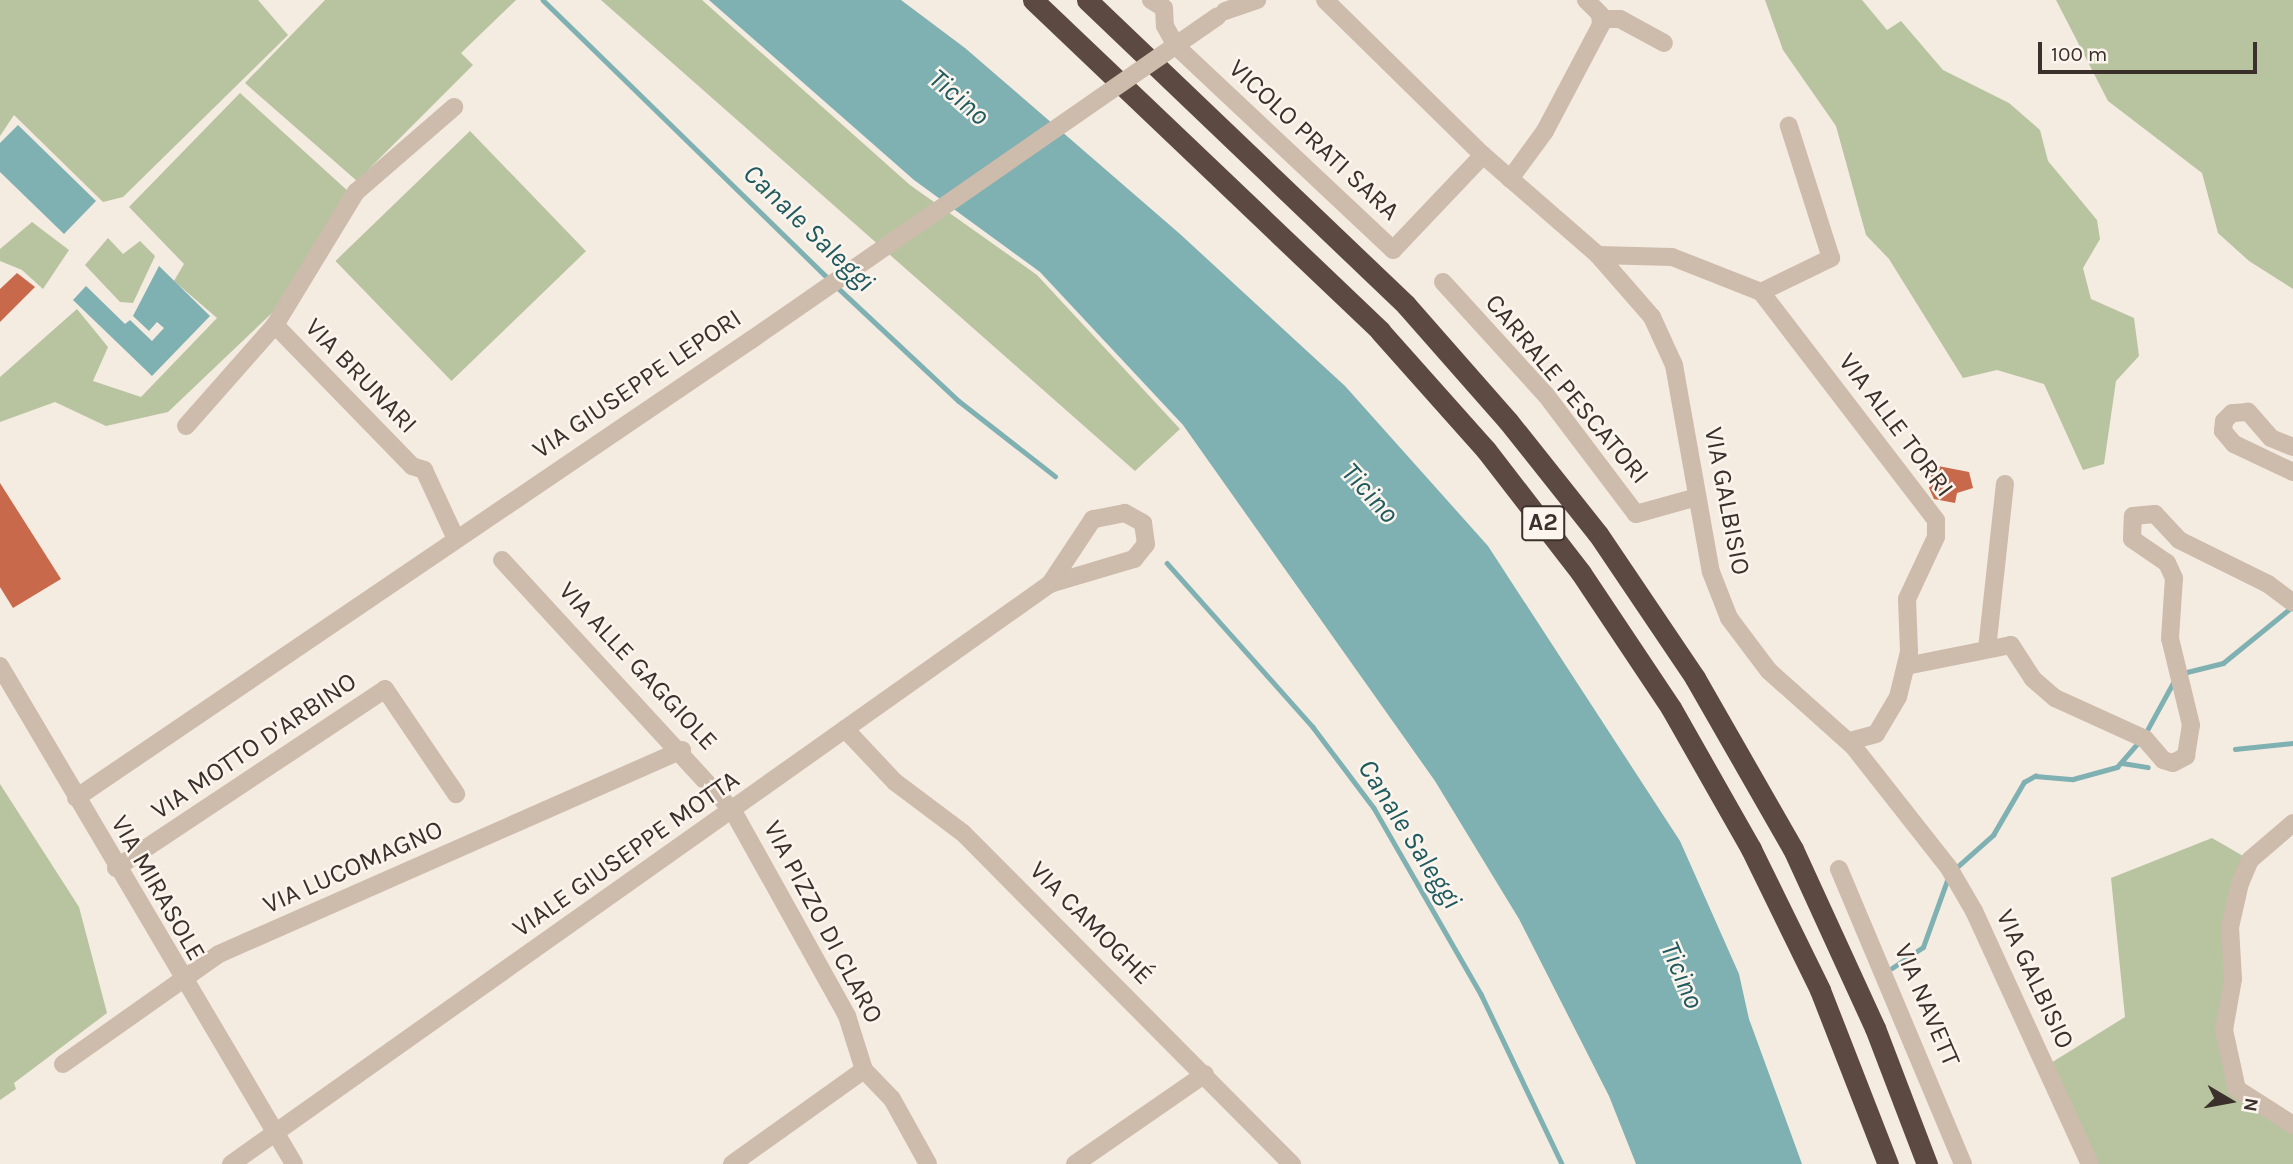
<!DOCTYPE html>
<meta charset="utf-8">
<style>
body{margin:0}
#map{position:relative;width:2293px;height:1164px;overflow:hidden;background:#f4ebe1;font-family:Karla,sans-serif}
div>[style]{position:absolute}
.green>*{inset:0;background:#b8c4a0;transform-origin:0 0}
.water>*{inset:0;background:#7fb0b2}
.stream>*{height:4.5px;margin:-2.25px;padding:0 2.25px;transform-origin:2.25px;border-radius:2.25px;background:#7fb0b2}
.building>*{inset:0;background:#c8694b}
.minor>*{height:18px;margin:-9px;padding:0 9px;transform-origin:9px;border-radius:9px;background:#cdbbac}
.highway>*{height:21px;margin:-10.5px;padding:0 10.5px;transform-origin:10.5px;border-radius:10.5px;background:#5c4a42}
.minor-bridge>*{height:18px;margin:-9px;padding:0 9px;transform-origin:9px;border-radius:9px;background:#cdbbac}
span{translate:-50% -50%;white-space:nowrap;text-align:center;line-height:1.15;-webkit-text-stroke:5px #fbf5ee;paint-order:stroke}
.shield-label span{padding:2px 5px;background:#fbf5ee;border:2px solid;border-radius:5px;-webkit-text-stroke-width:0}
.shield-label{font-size:24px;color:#3b302b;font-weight:700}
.street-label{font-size:26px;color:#3b302b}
.water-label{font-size:28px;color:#1f5a5e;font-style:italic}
.north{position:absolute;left:2195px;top:1066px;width:70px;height:70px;-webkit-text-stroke:5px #fbf5ee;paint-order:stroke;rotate:100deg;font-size:19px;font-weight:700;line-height:28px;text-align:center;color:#3b302b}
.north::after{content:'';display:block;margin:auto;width:24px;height:32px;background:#3b302b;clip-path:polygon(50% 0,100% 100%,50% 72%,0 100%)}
.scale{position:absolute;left:2038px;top:42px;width:219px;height:32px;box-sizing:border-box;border:4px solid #3b302b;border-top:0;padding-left:9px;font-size:21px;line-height:24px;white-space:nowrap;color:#3b302b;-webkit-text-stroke:5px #fbf5ee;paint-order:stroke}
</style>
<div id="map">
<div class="green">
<i style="clip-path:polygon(0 0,258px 0,288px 35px,123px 197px,103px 202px,14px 115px,0 136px)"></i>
<i style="clip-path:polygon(325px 0,516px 0,461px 53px,473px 65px,357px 181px,245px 83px)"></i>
<i style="clip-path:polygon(601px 0,702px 0,910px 185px,1037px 275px,1180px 429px,1135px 471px)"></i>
<i style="clip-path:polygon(1765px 0,1862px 0,1887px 30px,1901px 21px,1943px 70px,2009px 103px,2040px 130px,2048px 161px,2097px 220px,2100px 239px,2083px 268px,2091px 299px,2134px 318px,2139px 356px,2116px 381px,2104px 464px,2083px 470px,2044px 384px,1997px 370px,1963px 378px,1889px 259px,1866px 235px,1836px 126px,1783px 50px)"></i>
<i style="clip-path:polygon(2056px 0,2293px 0,2293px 289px,2249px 261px,2218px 233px,2202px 173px,2108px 101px)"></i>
<i style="clip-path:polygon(240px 93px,349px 192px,273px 312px,168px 412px,106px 426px,55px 402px,0 422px,0 377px,77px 309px,108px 347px,93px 381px,141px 397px,217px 318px,174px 281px,184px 264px,129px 207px)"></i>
<i style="left:470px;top:131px;width:167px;height:187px;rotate:46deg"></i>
<i style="clip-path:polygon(32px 222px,69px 250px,43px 289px,22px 270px,0 261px,0 249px)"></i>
<i style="clip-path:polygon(108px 238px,123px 254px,140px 241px,155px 256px,133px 303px,120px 302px,85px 265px)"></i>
<i style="clip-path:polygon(0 784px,79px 907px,107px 1013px,14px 1083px,16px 1089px,0 1100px)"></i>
<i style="clip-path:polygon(2212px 838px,2250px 860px,2230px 927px,2233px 1078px,2293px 1125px,2293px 1164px,2090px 1164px,2046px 1066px,2125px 1017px,2111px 878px)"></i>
</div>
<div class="water">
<i style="clip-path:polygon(709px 0,901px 0,965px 48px,1180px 234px,1345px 386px,1488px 546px,1680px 841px,1739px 974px,1749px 1019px,1802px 1164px,1636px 1164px,1609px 1096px,1519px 919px,1435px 781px,1183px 425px,1040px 272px,914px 180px)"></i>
<i style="clip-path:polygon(18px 125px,96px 201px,64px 234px,0 172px,0 143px)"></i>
<i style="clip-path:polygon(159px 266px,210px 316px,152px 376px,73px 300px,86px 286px,125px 324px,130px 320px,152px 341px,164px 328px,157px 322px,149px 331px,133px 316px)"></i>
</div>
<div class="stream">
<i style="left:543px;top:0;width:401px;rotate:44.3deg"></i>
<i style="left:836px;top:286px;width:168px;rotate:43.1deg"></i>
<i style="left:959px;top:401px;width:122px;rotate:38deg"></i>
<i style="left:1167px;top:563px;width:220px;rotate:48.3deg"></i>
<i style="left:1313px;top:727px;width:101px;rotate:53deg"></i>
<i style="left:1374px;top:808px;width:215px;rotate:60.1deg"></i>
<i style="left:1481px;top:994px;width:188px;rotate:64.5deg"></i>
<i style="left:2183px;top:673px;width:41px;rotate:-14deg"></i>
<i style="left:2223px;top:663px;width:89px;rotate:-39.1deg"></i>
<i style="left:2145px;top:734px;width:60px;rotate:-61.3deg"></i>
<i style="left:2235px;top:749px;width:58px;rotate:-5.9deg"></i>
<i style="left:2122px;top:763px;width:26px;rotate:9deg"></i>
<i style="left:1956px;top:868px;width:50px;rotate:-41.7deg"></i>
<i style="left:1993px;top:835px;width:61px;rotate:-59.7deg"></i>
<i style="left:2024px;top:782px;width:13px;rotate:-29deg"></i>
<i style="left:2035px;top:776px;width:38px;rotate:5deg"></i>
<i style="left:2073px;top:779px;width:46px;rotate:-15.3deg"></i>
<i style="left:2117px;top:767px;width:35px;rotate:-49deg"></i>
<i style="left:1892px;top:968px;width:37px;rotate:-34deg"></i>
<i style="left:1923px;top:947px;width:73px;rotate:-70.1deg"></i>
</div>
<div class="building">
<i style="clip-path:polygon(17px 273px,35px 287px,0 322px,0 289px)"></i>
<i style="clip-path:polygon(1933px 465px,1969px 472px,1973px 488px,1957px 493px,1955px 503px,1934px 499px,1929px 488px)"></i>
<i style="clip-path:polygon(0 483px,61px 579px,13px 608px,0 587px)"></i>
</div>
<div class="minor">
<i style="left:1151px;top:0;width:15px;rotate:32deg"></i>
<i style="left:1164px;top:8px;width:18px;rotate:87deg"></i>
<i style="left:1165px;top:26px;width:23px;rotate:61deg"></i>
<i style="left:1176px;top:46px;width:298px;rotate:43.2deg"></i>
<i style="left:1393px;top:250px;width:131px;rotate:-46.5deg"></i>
<i style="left:1325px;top:0;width:221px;rotate:44.5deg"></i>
<i style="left:1483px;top:155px;width:152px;rotate:41deg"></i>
<i style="left:1598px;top:255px;width:82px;rotate:48.9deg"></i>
<i style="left:1652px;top:317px;width:53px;rotate:65.4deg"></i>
<i style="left:1674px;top:365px;width:210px;rotate:79.9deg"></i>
<i style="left:1711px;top:572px;width:49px;rotate:68.6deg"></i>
<i style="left:1729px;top:618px;width:66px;rotate:53deg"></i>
<i style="left:1769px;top:671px;width:113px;rotate:41.8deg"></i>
<i style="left:1853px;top:746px;width:155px;rotate:51.8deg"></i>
<i style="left:1949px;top:868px;width:50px;rotate:59.8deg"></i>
<i style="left:1974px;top:911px;width:278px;rotate:65.4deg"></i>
<i style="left:1225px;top:11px;width:34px;rotate:-19deg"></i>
<i style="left:1603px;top:19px;width:17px"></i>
<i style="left:1620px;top:19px;width:50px;rotate:28.6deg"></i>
<i style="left:1510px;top:179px;width:59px;rotate:-53.9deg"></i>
<i style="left:1545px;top:131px;width:120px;rotate:-62.2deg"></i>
<i style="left:1601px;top:25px;width:11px;rotate:-95deg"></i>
<i style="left:1600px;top:14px;width:20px;rotate:-135deg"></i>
<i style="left:1598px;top:255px;width:74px;rotate:1.5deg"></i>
<i style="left:1672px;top:257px;width:96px;rotate:21.5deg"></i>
<i style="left:1761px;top:292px;width:287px;rotate:52.5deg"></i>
<i style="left:1936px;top:520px;width:17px;rotate:90deg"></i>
<i style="left:1936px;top:537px;width:68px;rotate:115.1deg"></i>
<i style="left:1907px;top:599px;width:53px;rotate:87.8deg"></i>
<i style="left:1909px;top:652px;width:46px;rotate:103.7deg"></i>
<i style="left:1898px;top:697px;width:43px;rotate:120.7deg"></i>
<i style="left:1876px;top:734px;width:28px;rotate:165deg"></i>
<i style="left:1443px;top:282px;width:153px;rotate:47.7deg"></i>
<i style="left:1546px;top:395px;width:149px;rotate:52.9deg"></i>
<i style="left:1636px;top:514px;width:63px;rotate:-15.6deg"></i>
<i style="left:1761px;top:292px;width:78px;rotate:-25.9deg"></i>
<i style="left:1831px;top:258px;width:139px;rotate:-107.7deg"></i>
<i style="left:275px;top:325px;width:156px;rotate:-58.7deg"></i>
<i style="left:356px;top:192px;width:130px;rotate:-40.9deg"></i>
<i style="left:186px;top:426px;width:135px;rotate:-48.6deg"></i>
<i style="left:275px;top:325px;width:197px;rotate:45.8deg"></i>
<i style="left:412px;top:466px;width:13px;rotate:18deg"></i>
<i style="left:424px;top:470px;width:76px;rotate:65.1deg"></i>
<i style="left:2293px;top:447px;width:24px;rotate:-158deg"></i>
<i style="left:2271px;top:438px;width:35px;rotate:-131deg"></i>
<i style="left:2248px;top:412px;width:16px;rotate:176deg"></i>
<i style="left:2232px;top:413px;width:11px;rotate:135deg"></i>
<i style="left:2224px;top:421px;width:10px;rotate:96deg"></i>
<i style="left:2223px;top:431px;width:17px;rotate:50deg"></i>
<i style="left:2234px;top:444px;width:65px;rotate:25.4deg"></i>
<i style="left:502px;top:560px;width:341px;rotate:47.4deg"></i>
<i style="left:733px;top:811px;width:235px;rotate:60.9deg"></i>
<i style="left:847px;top:1016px;width:57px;rotate:72.5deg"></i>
<i style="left:864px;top:1070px;width:40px;rotate:46deg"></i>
<i style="left:892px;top:1099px;width:74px;rotate:61deg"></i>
<i style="left:1987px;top:649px;width:166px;rotate:-83.8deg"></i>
<i style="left:0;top:666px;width:578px;rotate:59.44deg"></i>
<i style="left:1906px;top:666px;width:107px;rotate:-11.3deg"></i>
<i style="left:2011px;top:645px;width:40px;rotate:57.1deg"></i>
<i style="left:2033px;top:679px;width:29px;rotate:41deg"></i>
<i style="left:2055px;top:698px;width:99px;rotate:24.5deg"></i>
<i style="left:2145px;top:739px;width:28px;rotate:49deg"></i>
<i style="left:2163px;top:760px;width:10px;rotate:17deg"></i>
<i style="left:2173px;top:763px;width:15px;rotate:-28deg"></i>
<i style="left:2186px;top:756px;width:31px;rotate:-81deg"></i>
<i style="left:2191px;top:725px;width:89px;rotate:-103.6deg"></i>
<i style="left:2170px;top:638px;width:60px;rotate:-86.2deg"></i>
<i style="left:2174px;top:578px;width:17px;rotate:-115deg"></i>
<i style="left:2167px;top:563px;width:42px;rotate:-145.6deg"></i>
<i style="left:2132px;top:539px;width:23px;rotate:-88deg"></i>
<i style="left:2133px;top:516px;width:22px;rotate:-5deg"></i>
<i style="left:2155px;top:514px;width:35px;rotate:47deg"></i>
<i style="left:2179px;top:540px;width:99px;rotate:26.3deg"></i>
<i style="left:2268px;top:584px;width:31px;rotate:37deg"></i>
<i style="left:845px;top:729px;width:73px;rotate:46.7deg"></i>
<i style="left:895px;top:782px;width:85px;rotate:36.9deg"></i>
<i style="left:963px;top:833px;width:467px;rotate:45.2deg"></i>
<i style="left:76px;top:798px;width:816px;rotate:-34.16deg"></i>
<i style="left:2293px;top:823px;width:57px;rotate:139.3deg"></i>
<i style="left:2250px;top:860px;width:25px;rotate:113deg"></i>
<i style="left:2240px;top:883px;width:45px;rotate:102.8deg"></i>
<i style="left:2230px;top:927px;width:52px;rotate:86.7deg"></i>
<i style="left:2233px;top:979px;width:52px;rotate:100deg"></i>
<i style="left:2224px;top:1030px;width:60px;rotate:77.6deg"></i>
<i style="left:2237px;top:1089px;width:67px;rotate:32.7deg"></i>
<i style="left:116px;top:868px;width:323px;rotate:-33.6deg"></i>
<i style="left:385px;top:689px;width:127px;rotate:55.9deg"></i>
<i style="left:1839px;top:869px;width:320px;rotate:67.2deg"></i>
<i style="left:63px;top:1064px;width:191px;rotate:-35.2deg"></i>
<i style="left:219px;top:954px;width:506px;rotate:-23.78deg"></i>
<i style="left:231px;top:1164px;width:1004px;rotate:-35.31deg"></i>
<i style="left:1050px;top:584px;width:88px;rotate:-16.6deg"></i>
<i style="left:1134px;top:559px;width:19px;rotate:-51deg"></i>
<i style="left:1146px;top:544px;width:21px;rotate:-98deg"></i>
<i style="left:1143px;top:523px;width:21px;rotate:-151deg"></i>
<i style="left:1125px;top:513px;width:33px;rotate:169deg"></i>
<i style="left:1093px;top:519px;width:78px;rotate:123.5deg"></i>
<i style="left:732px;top:1164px;width:162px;rotate:-35.5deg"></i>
<i style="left:1075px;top:1164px;width:158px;rotate:-34.7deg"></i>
</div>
<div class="highway">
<i style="left:1033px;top:0;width:480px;rotate:43.6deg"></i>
<i style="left:1380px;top:331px;width:159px;rotate:48.3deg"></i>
<i style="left:1486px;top:450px;width:155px;rotate:52.3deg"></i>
<i style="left:1581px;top:573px;width:162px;rotate:56.3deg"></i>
<i style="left:1671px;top:708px;width:162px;rotate:60.4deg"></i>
<i style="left:1751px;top:849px;width:157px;rotate:63.9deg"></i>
<i style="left:1820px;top:990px;width:187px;rotate:68.7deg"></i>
<i style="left:1087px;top:0;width:441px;rotate:43.7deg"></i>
<i style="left:1406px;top:305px;width:154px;rotate:48.7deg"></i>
<i style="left:1508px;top:421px;width:144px;rotate:51.5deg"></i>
<i style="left:1598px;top:534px;width:174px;rotate:56deg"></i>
<i style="left:1695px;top:678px;width:197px;rotate:60.2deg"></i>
<i style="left:1793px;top:849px;width:197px;rotate:65.4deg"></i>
<i style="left:1875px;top:1028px;width:146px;rotate:69.1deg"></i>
</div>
<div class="minor-bridge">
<i style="left:751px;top:340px;width:568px;rotate:-34.75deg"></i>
</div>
<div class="shield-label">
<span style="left:1543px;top:523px">A2</span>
</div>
<div class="street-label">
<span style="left:1314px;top:140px;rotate:43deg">VICOLO PRATI SARA</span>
<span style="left:361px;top:376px;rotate:46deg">VIA BRUNARI</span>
<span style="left:637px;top:384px;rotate:-34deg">VIA GIUSEPPE LEPORI</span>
<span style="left:1567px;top:389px;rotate:50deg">CARRALE PESCATORI</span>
<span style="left:1896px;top:425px;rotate:53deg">VIA ALLE TORRI</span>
<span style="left:1727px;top:501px;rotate:79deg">VIA GALBISIO</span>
<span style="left:638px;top:666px;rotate:47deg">VIA ALLE GAGGIOLE</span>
<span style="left:254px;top:746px;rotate:-34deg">VIA MOTTO D'ARBINO</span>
<span style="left:626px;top:854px;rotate:-35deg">VIALE GIUSEPPE MOTTA</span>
<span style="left:353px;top:867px;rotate:-24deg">VIA LUCOMAGNO</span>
<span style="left:158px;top:888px;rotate:60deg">VIA MIRASOLE</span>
<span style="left:823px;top:922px;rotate:62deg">VIA PIZZO DI CLARO</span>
<span style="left:1091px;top:923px;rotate:45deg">VIA CAMOGHÉ</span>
<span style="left:2035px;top:979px;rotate:65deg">VIA GALBISIO</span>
<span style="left:1927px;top:1005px;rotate:67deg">VIA NAVETT</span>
</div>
<div class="water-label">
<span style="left:959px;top:97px;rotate:41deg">Ticino</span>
<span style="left:809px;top:228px;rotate:44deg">Canale Saleggi</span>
<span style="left:1370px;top:493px;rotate:48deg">Ticino</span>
<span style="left:1410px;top:834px;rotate:58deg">Canale Saleggi</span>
<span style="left:1682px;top:975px;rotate:67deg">Ticino</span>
</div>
<div class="north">N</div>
<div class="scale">100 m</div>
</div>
